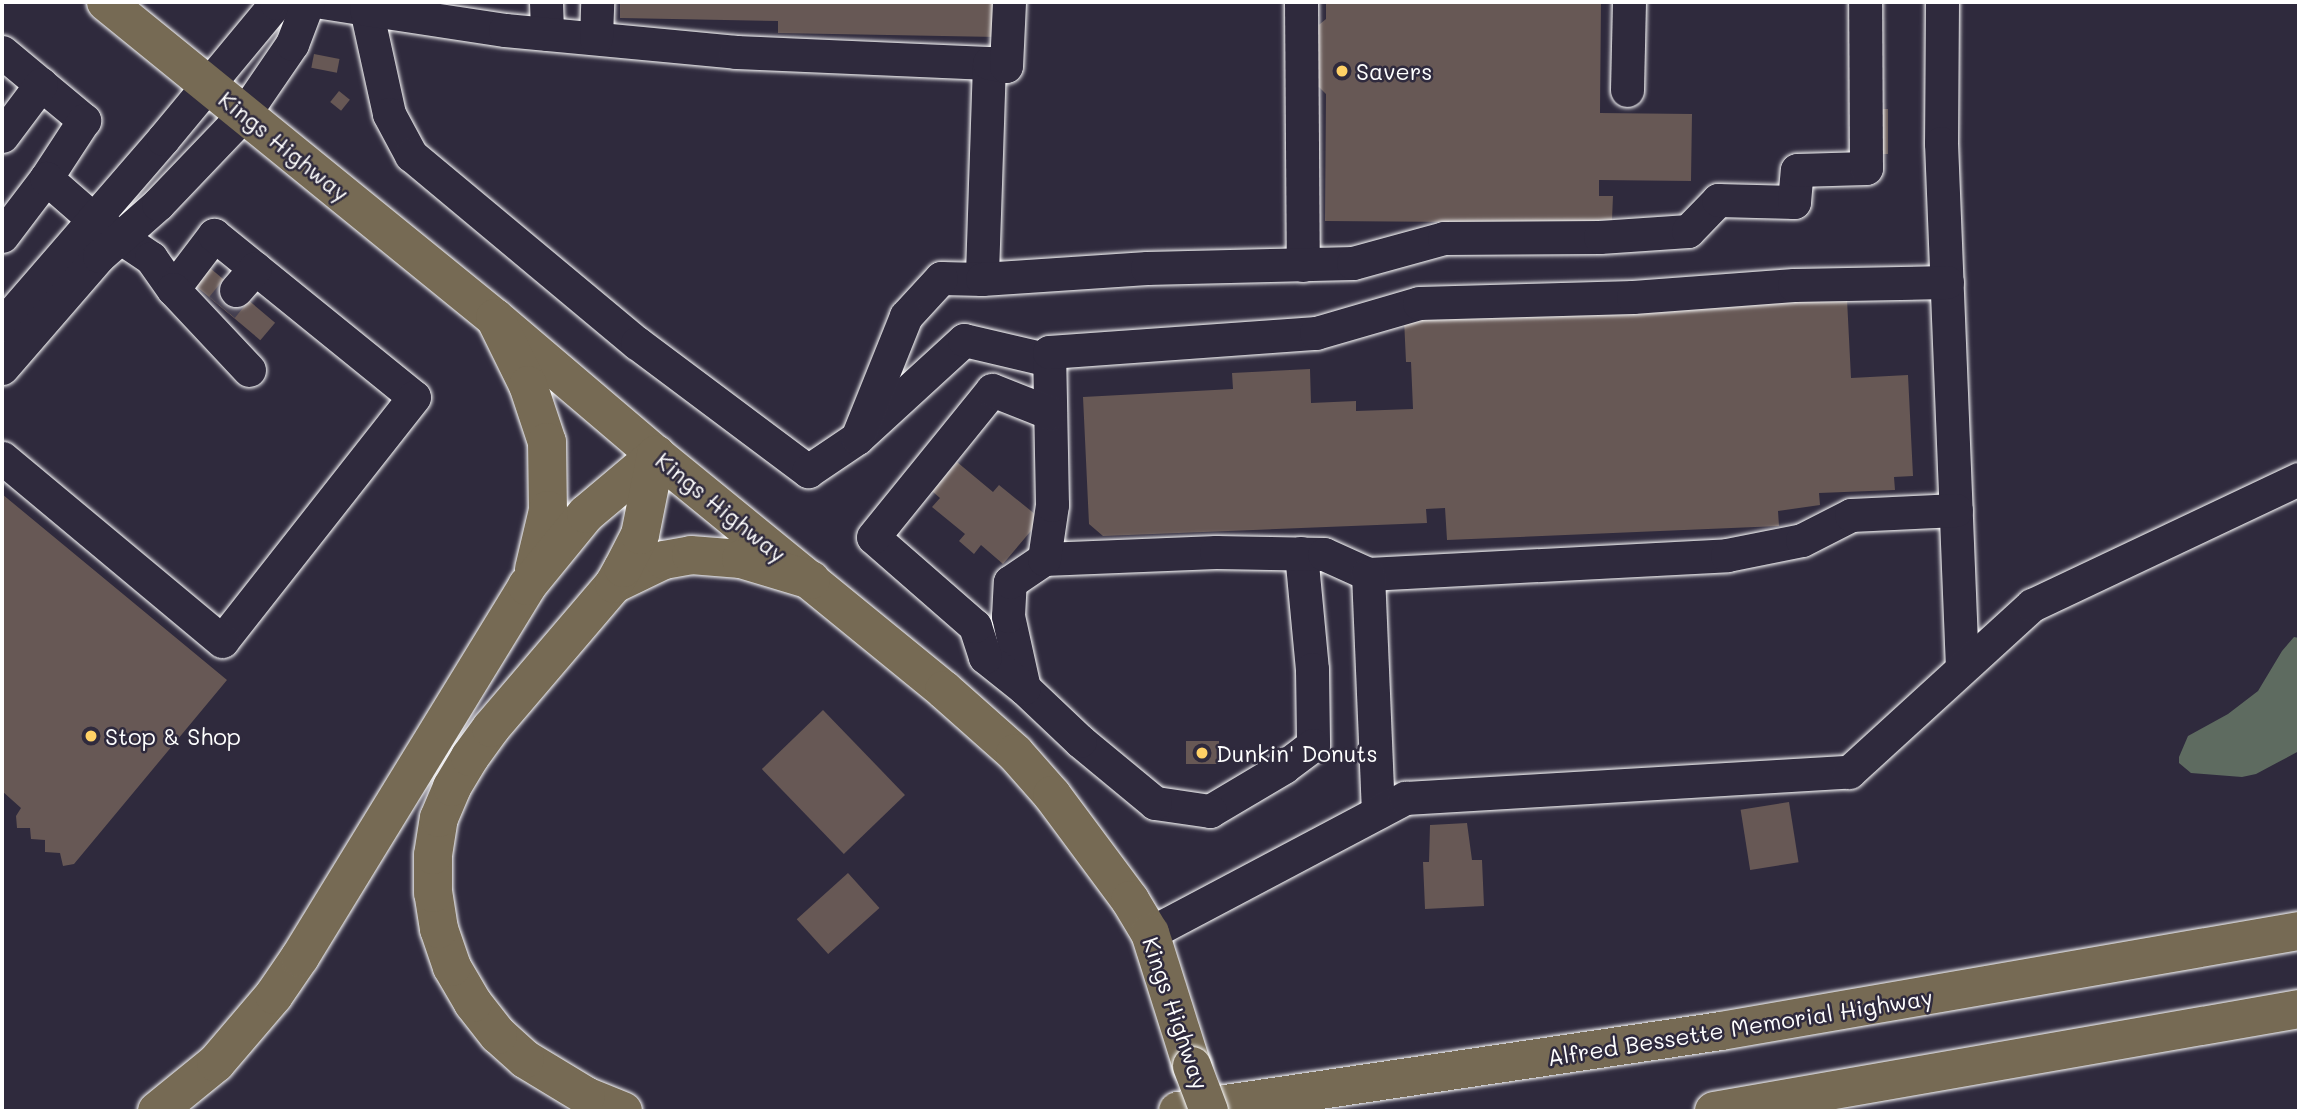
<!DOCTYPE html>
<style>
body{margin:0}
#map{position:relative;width:2301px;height:1113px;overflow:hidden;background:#2f2a3d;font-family:Mali,sans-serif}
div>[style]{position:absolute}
.green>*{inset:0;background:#5e6b60}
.building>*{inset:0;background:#675855;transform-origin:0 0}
.minor-tunnel>*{height:33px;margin-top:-16.5px;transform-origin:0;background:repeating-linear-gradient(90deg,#443f50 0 33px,transparent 0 50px)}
.roads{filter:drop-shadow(0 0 2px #fff) drop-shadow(0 0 2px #fff)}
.minor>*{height:33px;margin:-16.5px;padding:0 16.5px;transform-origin:16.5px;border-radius:16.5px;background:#2f2a3d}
.major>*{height:38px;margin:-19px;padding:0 19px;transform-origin:19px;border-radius:19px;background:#766a54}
.highway>*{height:38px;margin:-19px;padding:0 19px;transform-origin:19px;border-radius:19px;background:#766a54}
.bridges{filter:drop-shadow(0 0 2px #fff) drop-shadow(0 0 2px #fff)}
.major-bridge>*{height:38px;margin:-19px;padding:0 19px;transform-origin:19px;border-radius:19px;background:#766a54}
.dots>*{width:19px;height:19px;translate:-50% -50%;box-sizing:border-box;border:4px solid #2f2a3d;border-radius:50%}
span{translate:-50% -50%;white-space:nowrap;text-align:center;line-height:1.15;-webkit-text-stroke:5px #2f2a3d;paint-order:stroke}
.poi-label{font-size:23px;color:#fff}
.left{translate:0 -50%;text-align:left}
.street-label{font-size:23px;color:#fff}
.frame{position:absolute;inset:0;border:4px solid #fff;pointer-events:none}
</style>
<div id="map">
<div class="green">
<i style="clip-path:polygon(2294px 637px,2299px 638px,2299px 751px,2256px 774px,2242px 777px,2191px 773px,2179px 763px,2179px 757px,2188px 736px,2228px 714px,2258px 691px,2282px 651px)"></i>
</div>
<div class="building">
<i style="clip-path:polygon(620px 2px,999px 2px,998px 37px,778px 33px,778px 21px,620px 18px)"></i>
<i style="clip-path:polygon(1326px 2px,1601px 2px,1600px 113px,1692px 114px,1691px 181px,1599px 180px,1599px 196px,1613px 196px,1612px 220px,1599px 220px,1599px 223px,1325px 221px,1326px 94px,1314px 82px,1314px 29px,1326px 19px)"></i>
<i style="left:314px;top:54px;width:26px;height:14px;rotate:11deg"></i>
<i style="left:339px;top:91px;width:14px;height:14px;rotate:39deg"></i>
<i style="left:1872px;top:109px;width:16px;height:45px"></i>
<i style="left:210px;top:268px;width:85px;height:23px;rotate:40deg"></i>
<i style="clip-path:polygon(1847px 299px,1851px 378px,1908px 375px,1913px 476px,1894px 477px,1895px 490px,1819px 493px,1820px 505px,1778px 511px,1779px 526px,1447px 540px,1445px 508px,1426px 509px,1427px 523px,1103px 536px,1089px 524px,1083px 397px,1233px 389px,1232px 373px,1310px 369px,1311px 403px,1356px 401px,1356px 411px,1413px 409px,1411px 362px,1406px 362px,1404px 319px)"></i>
<i style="clip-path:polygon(957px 462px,993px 492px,999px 485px,1041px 519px,1003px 564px,981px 545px,974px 554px,959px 541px,965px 534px,932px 507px,940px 498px,932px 491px)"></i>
<i style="clip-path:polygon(2px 494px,227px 680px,74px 864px,63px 866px,60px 853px,45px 852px,45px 840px,31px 839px,30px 828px,17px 828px,16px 816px,21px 808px,2px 791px)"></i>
<i style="left:823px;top:710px;width:118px;height:85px;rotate:46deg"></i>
<i style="left:1186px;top:741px;width:33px;height:23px"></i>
<i style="left:1789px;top:802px;width:61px;height:49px;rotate:81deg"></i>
<i style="clip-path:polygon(1467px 823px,1472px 860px,1482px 860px,1484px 906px,1425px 909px,1423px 862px,1429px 862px,1430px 825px)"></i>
<i style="left:848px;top:873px;width:47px;height:69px;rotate:48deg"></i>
</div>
<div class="minor-tunnel">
<i style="left:222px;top:307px;width:22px;rotate:-51deg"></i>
</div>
<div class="roads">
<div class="minor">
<i style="left:322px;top:2px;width:45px;rotate:9deg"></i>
<i style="left:366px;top:9px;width:107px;rotate:77.6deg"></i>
<i style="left:389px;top:114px;width:47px;rotate:61.8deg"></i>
<i style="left:411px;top:155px;width:294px;rotate:39.8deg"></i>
<i style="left:637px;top:343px;width:214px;rotate:36.8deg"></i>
<i style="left:808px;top:471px;width:59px;rotate:-34deg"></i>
<i style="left:857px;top:438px;width:145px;rotate:-42.5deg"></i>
<i style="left:964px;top:340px;width:87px;rotate:13.2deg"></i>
<i style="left:546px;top:2px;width:32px;rotate:88deg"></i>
<i style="left:1301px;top:2px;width:263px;rotate:89.6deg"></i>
<i style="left:1942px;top:2px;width:141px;rotate:90.4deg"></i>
<i style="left:1941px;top:143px;width:525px;rotate:87.71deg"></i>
<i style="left:366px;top:9px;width:141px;rotate:8.6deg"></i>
<i style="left:505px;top:30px;width:232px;rotate:5.4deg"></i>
<i style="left:736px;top:52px;width:253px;rotate:2.5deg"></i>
<i style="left:989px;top:63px;width:216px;rotate:91.9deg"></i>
<i style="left:982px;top:279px;width:41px;rotate:-178.6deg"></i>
<i style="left:941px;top:278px;width:52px;rotate:132.6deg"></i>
<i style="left:906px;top:316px;width:131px;rotate:111.9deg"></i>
<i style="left:596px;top:38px;width:36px;rotate:-88deg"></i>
<i style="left:2px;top:52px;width:107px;rotate:39.7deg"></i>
<i style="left:84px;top:120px;width:69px;rotate:123.2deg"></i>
<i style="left:989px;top:63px;width:17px;rotate:10deg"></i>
<i style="left:1006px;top:66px;width:64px;rotate:-87.3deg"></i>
<i style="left:1627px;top:90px;width:88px;rotate:-88.7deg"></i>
<i style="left:2px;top:136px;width:65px;rotate:-53.1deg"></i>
<i style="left:2px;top:236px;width:73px;rotate:-52.8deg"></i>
<i style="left:46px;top:178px;width:62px;rotate:41.1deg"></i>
<i style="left:93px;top:219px;width:70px;rotate:33.9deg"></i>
<i style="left:151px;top:258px;width:38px;rotate:55deg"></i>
<i style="left:173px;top:289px;width:68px;rotate:-52.8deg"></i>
<i style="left:214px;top:235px;width:257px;rotate:39deg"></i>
<i style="left:414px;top:397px;width:310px;rotate:128.2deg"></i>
<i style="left:222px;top:641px;width:286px;rotate:-140.2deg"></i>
<i style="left:982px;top:279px;width:165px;rotate:-3.8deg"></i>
<i style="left:1147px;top:268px;width:206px;rotate:-1.4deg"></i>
<i style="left:1353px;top:263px;width:94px;rotate:-15.4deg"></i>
<i style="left:1444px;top:238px;width:156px;rotate:-0.4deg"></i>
<i style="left:1600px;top:237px;width:88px;rotate:-3.9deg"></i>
<i style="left:1688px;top:231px;width:43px;rotate:-45.9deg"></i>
<i style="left:1718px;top:200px;width:76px;rotate:1.5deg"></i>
<i style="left:1794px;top:202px;width:32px;rotate:-85deg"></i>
<i style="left:1797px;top:170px;width:69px;rotate:-1.7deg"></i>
<i style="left:1866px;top:168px;width:166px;rotate:-90.3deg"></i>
<i style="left:173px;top:289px;width:111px;rotate:46.8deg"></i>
<i style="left:236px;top:290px;width:29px;rotate:-49deg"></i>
<i style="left:2px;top:325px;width:246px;rotate:-49.1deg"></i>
<i style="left:163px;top:139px;width:177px;rotate:-50.3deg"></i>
<i style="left:276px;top:3px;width:9px;rotate:-6deg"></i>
<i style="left:2px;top:368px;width:148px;rotate:-49.1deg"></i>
<i style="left:99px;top:256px;width:79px;rotate:-41.4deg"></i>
<i style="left:158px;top:204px;width:124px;rotate:-46.3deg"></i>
<i style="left:244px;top:114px;width:85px;rotate:-55.6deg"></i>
<i style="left:292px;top:44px;width:45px;rotate:-69.1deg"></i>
<i style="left:1301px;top:553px;width:117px;rotate:84.6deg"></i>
<i style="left:1312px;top:669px;width:76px;rotate:89.2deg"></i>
<i style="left:1313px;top:745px;width:36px;rotate:143deg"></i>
<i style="left:1284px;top:767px;width:86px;rotate:149.3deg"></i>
<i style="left:1210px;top:811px;width:56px;rotate:-171.7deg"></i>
<i style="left:1155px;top:803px;width:97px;rotate:-140.4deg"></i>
<i style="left:1080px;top:741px;width:77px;rotate:-136.6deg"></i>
<i style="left:1024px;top:688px;width:74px;rotate:-102.5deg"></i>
<i style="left:1008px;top:616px;width:34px;rotate:-87deg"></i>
<i style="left:1010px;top:582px;width:41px;rotate:-34.1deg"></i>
<i style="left:1044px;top:559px;width:172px;rotate:-2.3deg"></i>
<i style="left:1216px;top:552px;width:108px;rotate:1.1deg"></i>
<i style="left:1324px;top:554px;width:48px;rotate:24.4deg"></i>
<i style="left:1368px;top:574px;width:360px;rotate:-3deg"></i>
<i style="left:1727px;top:555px;width:76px;rotate:-11.3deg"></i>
<i style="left:1802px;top:540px;width:55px;rotate:-27deg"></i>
<i style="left:1851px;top:515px;width:105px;rotate:-2.7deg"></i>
<i style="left:1044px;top:559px;width:55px;rotate:-81.6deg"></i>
<i style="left:1052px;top:505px;width:153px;rotate:-91.1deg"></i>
<i style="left:1049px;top:352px;width:268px;rotate:-4.1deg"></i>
<i style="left:1316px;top:333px;width:107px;rotate:-16.2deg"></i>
<i style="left:1419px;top:303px;width:214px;rotate:-1.6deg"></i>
<i style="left:1633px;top:297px;width:161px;rotate:-4.3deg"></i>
<i style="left:1794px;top:285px;width:153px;rotate:-1.1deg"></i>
<i style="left:1368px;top:574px;width:238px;rotate:87.6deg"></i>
<i style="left:1024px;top:688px;width:50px;rotate:-141.5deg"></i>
<i style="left:985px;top:657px;width:33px;rotate:-108deg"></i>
<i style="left:975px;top:626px;width:135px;rotate:-138.9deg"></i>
<i style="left:873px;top:537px;width:189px;rotate:-51deg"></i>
<i style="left:992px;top:390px;width:62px;rotate:21.6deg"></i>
<i style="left:1150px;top:933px;width:289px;rotate:-27.9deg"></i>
<i style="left:1405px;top:798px;width:445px;rotate:-3.4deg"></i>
<i style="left:1849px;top:772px;width:248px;rotate:-42.4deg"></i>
<i style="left:2032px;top:605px;width:295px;rotate:-25.3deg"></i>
</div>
<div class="major">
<i style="left:106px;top:2px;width:501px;rotate:39.09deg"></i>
<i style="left:495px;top:318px;width:211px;rotate:40.4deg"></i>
<i style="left:656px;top:455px;width:372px;rotate:39.2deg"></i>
<i style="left:944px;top:690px;width:95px;rotate:41.6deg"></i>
<i style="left:1015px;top:753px;width:56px;rotate:48.6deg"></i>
<i style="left:1052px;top:795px;width:131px;rotate:53.4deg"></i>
<i style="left:1130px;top:900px;width:39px;rotate:59deg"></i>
<i style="left:1150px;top:933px;width:139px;rotate:72.5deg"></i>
</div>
<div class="highway">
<i style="left:495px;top:318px;width:75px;rotate:63.8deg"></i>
<i style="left:528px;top:385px;width:60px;rotate:71.6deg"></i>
<i style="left:547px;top:442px;width:68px;rotate:89.2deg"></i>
<i style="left:548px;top:510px;width:61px;rotate:103.3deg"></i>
<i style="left:614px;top:584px;width:55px;rotate:-25.6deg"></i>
<i style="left:664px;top:560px;width:27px;rotate:-10deg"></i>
<i style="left:691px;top:555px;width:50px;rotate:4.6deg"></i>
<i style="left:741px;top:559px;width:73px;rotate:16.7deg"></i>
<i style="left:157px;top:1111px;width:76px;rotate:-39.1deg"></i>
<i style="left:216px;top:1063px;width:89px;rotate:-49.5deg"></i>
<i style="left:274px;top:995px;width:46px;rotate:-55.6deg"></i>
<i style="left:300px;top:957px;width:435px;rotate:-58.5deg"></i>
<i style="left:527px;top:586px;width:93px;rotate:-50.7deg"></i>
<i style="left:586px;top:514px;width:92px;rotate:-40.1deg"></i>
<i style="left:623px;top:1111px;width:40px;rotate:-158deg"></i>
<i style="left:586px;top:1096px;width:71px;rotate:-148.8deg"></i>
<i style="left:525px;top:1059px;width:36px;rotate:-138deg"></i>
<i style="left:498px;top:1035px;width:41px;rotate:-128deg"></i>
<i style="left:473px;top:1003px;width:42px;rotate:-120.3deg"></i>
<i style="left:452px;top:967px;width:40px;rotate:-108.9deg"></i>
<i style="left:439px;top:929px;width:36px;rotate:-99deg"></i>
<i style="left:433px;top:893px;width:38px;rotate:-90deg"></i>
<i style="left:433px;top:855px;width:37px;rotate:-81deg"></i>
<i style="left:439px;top:818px;width:34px;rotate:-67deg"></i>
<i style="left:452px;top:787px;width:35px;rotate:-59deg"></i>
<i style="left:470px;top:757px;width:36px;rotate:-54deg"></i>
<i style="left:491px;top:728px;width:189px;rotate:-49.5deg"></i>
<i style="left:614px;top:584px;width:18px;rotate:-61deg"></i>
<i style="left:623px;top:568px;width:37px;rotate:-63deg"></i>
<i style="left:640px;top:535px;width:82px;rotate:-78.7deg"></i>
<i style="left:1178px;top:1111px;width:549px;rotate:-8.38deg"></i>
<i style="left:1721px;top:1031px;width:587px;rotate:-9.82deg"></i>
<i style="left:1714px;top:1111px;width:594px;rotate:-9.89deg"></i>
</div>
</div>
<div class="bridges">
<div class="major-bridge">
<i style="left:1192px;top:1066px;width:48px;rotate:69.3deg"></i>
</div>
</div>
<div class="dots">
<i style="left:1342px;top:71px;background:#ffd166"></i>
<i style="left:91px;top:736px;background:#ffd166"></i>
<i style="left:1202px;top:753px;background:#ffd166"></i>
</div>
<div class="poi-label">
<span class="left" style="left:1356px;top:71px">Savers</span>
<span class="left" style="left:105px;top:736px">Stop &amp; Shop</span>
<span class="left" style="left:1216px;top:753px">Dunkin' Donuts</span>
</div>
<div class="street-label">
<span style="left:284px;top:146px;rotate:39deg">Kings Highway</span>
<span style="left:721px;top:507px;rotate:39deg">Kings Highway</span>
<span style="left:1176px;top:1013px;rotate:71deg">Kings Highway</span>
<span style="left:1740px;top:1027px;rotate:-9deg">Alfred Bessette Memorial Highway</span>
</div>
<div class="frame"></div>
</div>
